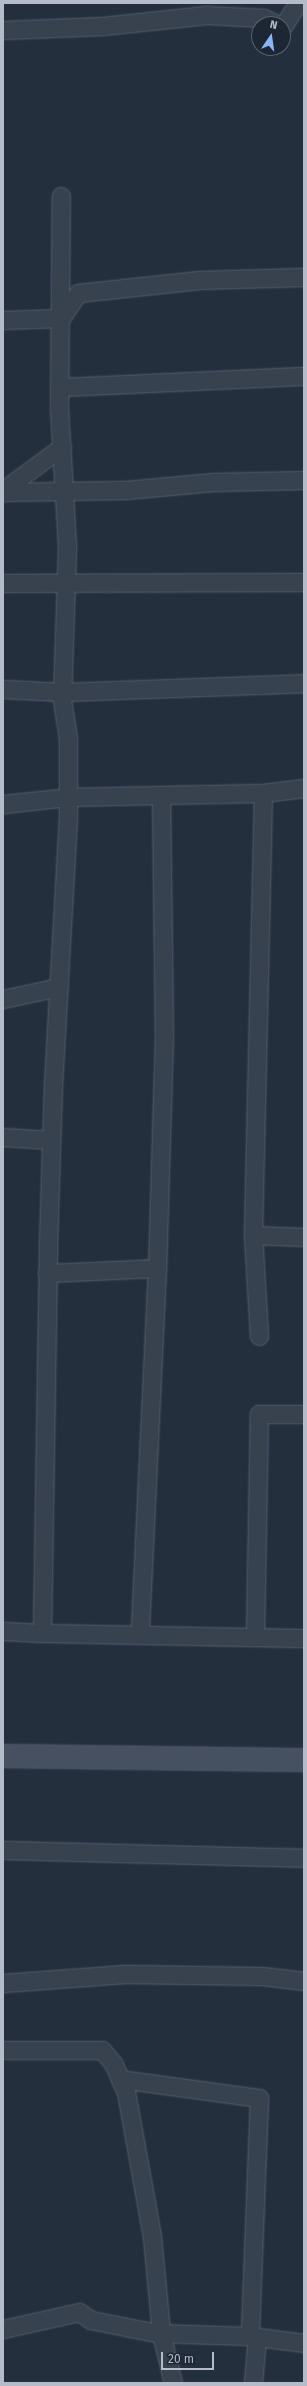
<!DOCTYPE html>
<style>
body{margin:0}
#map{position:relative;width:307px;height:2386px;overflow:hidden;background:#242f3e;font-family:"Fira Sans",sans-serif}
div>[style]{position:absolute}
.roads{filter:drop-shadow(0 0 1px #565f6c) drop-shadow(0 0 1px #565f6c)}
.street>*{height:17px;margin:-8.5px;padding:0 8.5px;transform-origin:8.5px;border-radius:8.5px;background:#38414e}
.secondary>*{height:22px;margin:-11px;padding:0 11px;transform-origin:11px;border-radius:11px;background:#465061}
span{translate:-50% -50%;white-space:nowrap;text-align:center;line-height:1.15;-webkit-text-stroke:3px #1d2633;paint-order:stroke}
.frame{position:absolute;inset:0;border:4px solid #b4bcc9;pointer-events:none}
.north{position:absolute;left:251px;top:16px;width:40px;height:40px;box-sizing:border-box;background:#1d2633;border:1px solid #59626f;border-radius:50%;rotate:13deg;font-size:11px;font-weight:700;line-height:16px;text-align:center;color:#b4bcc9}
.north::after{content:'';display:block;margin:auto;width:14px;height:18px;background:#8ab4f8;clip-path:polygon(50% 0,100% 100%,50% 72%,0 100%)}
.scale{position:absolute;left:161px;top:2352px;width:53px;height:18px;box-sizing:border-box;border:2px solid #b4bcc9;border-top:0;padding-left:5px;font-size:12px;line-height:14px;white-space:nowrap;color:#b4bcc9;-webkit-text-stroke:3px #1d2633;paint-order:stroke}
</style>
<div id="map">
<div class="roads">
<div class="street">
<i style="left:283px;top:26px;width:27px;rotate:-57deg"></i>
<i style="left:3px;top:30px;width:100px;rotate:-2.3deg"></i>
<i style="left:103px;top:26px;width:104px;rotate:-6.1deg"></i>
<i style="left:206px;top:15px;width:58px;rotate:3deg"></i>
<i style="left:264px;top:18px;width:13px;rotate:27deg"></i>
<i style="left:3px;top:320px;width:58px;rotate:-2deg"></i>
<i style="left:61px;top:318px;width:30px;rotate:-56deg"></i>
<i style="left:78px;top:293px;width:122px;rotate:-6.1deg"></i>
<i style="left:199px;top:280px;width:105px;rotate:-1.6deg"></i>
<i style="left:59px;top:387px;width:245px;rotate:-2.6deg"></i>
<i style="left:3px;top:490px;width:73px;rotate:-36.1deg"></i>
<i style="left:3px;top:492px;width:123px;rotate:-0.9deg"></i>
<i style="left:126px;top:490px;width:88px;rotate:-5.2deg"></i>
<i style="left:214px;top:482px;width:90px;rotate:-1.3deg"></i>
<i style="left:3px;top:583px;width:301px;rotate:-0.2deg"></i>
<i style="left:3px;top:689px;width:60px;rotate:2.9deg"></i>
<i style="left:63px;top:692px;width:241px;rotate:-2.1deg"></i>
<i style="left:263px;top:793px;width:41px;rotate:-7deg"></i>
<i style="left:161px;top:795px;width:102px;rotate:-1.1deg"></i>
<i style="left:263px;top:793px;width:442px;rotate:91.3deg"></i>
<i style="left:3px;top:804px;width:65px;rotate:-6.1deg"></i>
<i style="left:68px;top:797px;width:93px;rotate:-1.2deg"></i>
<i style="left:161px;top:795px;width:240px;rotate:89.3deg"></i>
<i style="left:164px;top:1035px;width:233px;rotate:91.7deg"></i>
<i style="left:157px;top:1268px;width:367px;rotate:92.7deg"></i>
<i style="left:3px;top:999px;width:57px;rotate:-12.1deg"></i>
<i style="left:3px;top:1137px;width:48px;rotate:3.6deg"></i>
<i style="left:47px;top:1273px;width:110px;rotate:-2.6deg"></i>
<i style="left:259px;top:1336px;width:101px;rotate:-93.4deg"></i>
<i style="left:253px;top:1235px;width:51px;rotate:2.2deg"></i>
<i style="left:3px;top:1631px;width:39px;rotate:3deg"></i>
<i style="left:42px;top:1633px;width:389px;rotate:-89.1deg"></i>
<i style="left:48px;top:1244px;width:159px;rotate:-88.2deg"></i>
<i style="left:53px;top:1085px;width:268px;rotate:-86.8deg"></i>
<i style="left:68px;top:817px;width:79px;rotate:-90deg"></i>
<i style="left:68px;top:738px;width:39px;rotate:-99deg"></i>
<i style="left:62px;top:699px;width:153px;rotate:-88.1deg"></i>
<i style="left:67px;top:546px;width:139px;rotate:-93.3deg"></i>
<i style="left:59px;top:407px;width:211px;rotate:-89.5deg"></i>
<i style="left:42px;top:1633px;width:262px;rotate:1.1deg"></i>
<i style="left:255px;top:1637px;width:223px;rotate:-89deg"></i>
<i style="left:259px;top:1414px;width:45px"></i>
<i style="left:3px;top:1850px;width:301px;rotate:1.5deg"></i>
<i style="left:3px;top:1983px;width:122px;rotate:-4.2deg"></i>
<i style="left:125px;top:1974px;width:137px;rotate:0.8deg"></i>
<i style="left:262px;top:1976px;width:42px;rotate:6.8deg"></i>
<i style="left:3px;top:2050px;width:99px"></i>
<i style="left:102px;top:2050px;width:17px;rotate:50deg"></i>
<i style="left:113px;top:2063px;width:32px;rotate:66deg"></i>
<i style="left:126px;top:2092px;width:147px;rotate:79.8deg"></i>
<i style="left:152px;top:2237px;width:96px;rotate:84.6deg"></i>
<i style="left:161px;top:2333px;width:51px;rotate:76.5deg"></i>
<i style="left:120px;top:2079px;width:140px;rotate:7.8deg"></i>
<i style="left:259px;top:2098px;width:238px;rotate:92.2deg"></i>
<i style="left:250px;top:2336px;width:54px;rotate:7.4deg"></i>
<i style="left:3px;top:2329px;width:78px;rotate:-12.6deg"></i>
<i style="left:79px;top:2312px;width:14px;rotate:34deg"></i>
<i style="left:91px;top:2320px;width:66px;rotate:11.3deg"></i>
<i style="left:156px;top:2333px;width:94px;rotate:1.8deg"></i>
<i style="left:253px;top:2383px;width:46px;rotate:-85deg"></i>
</div>
<div class="secondary">
<i style="left:3px;top:1756px;width:301px;rotate:0.8deg"></i>
</div>
</div>
<div class="frame"></div>
<div class="north">N</div>
<div class="scale">20 m</div>
</div>
